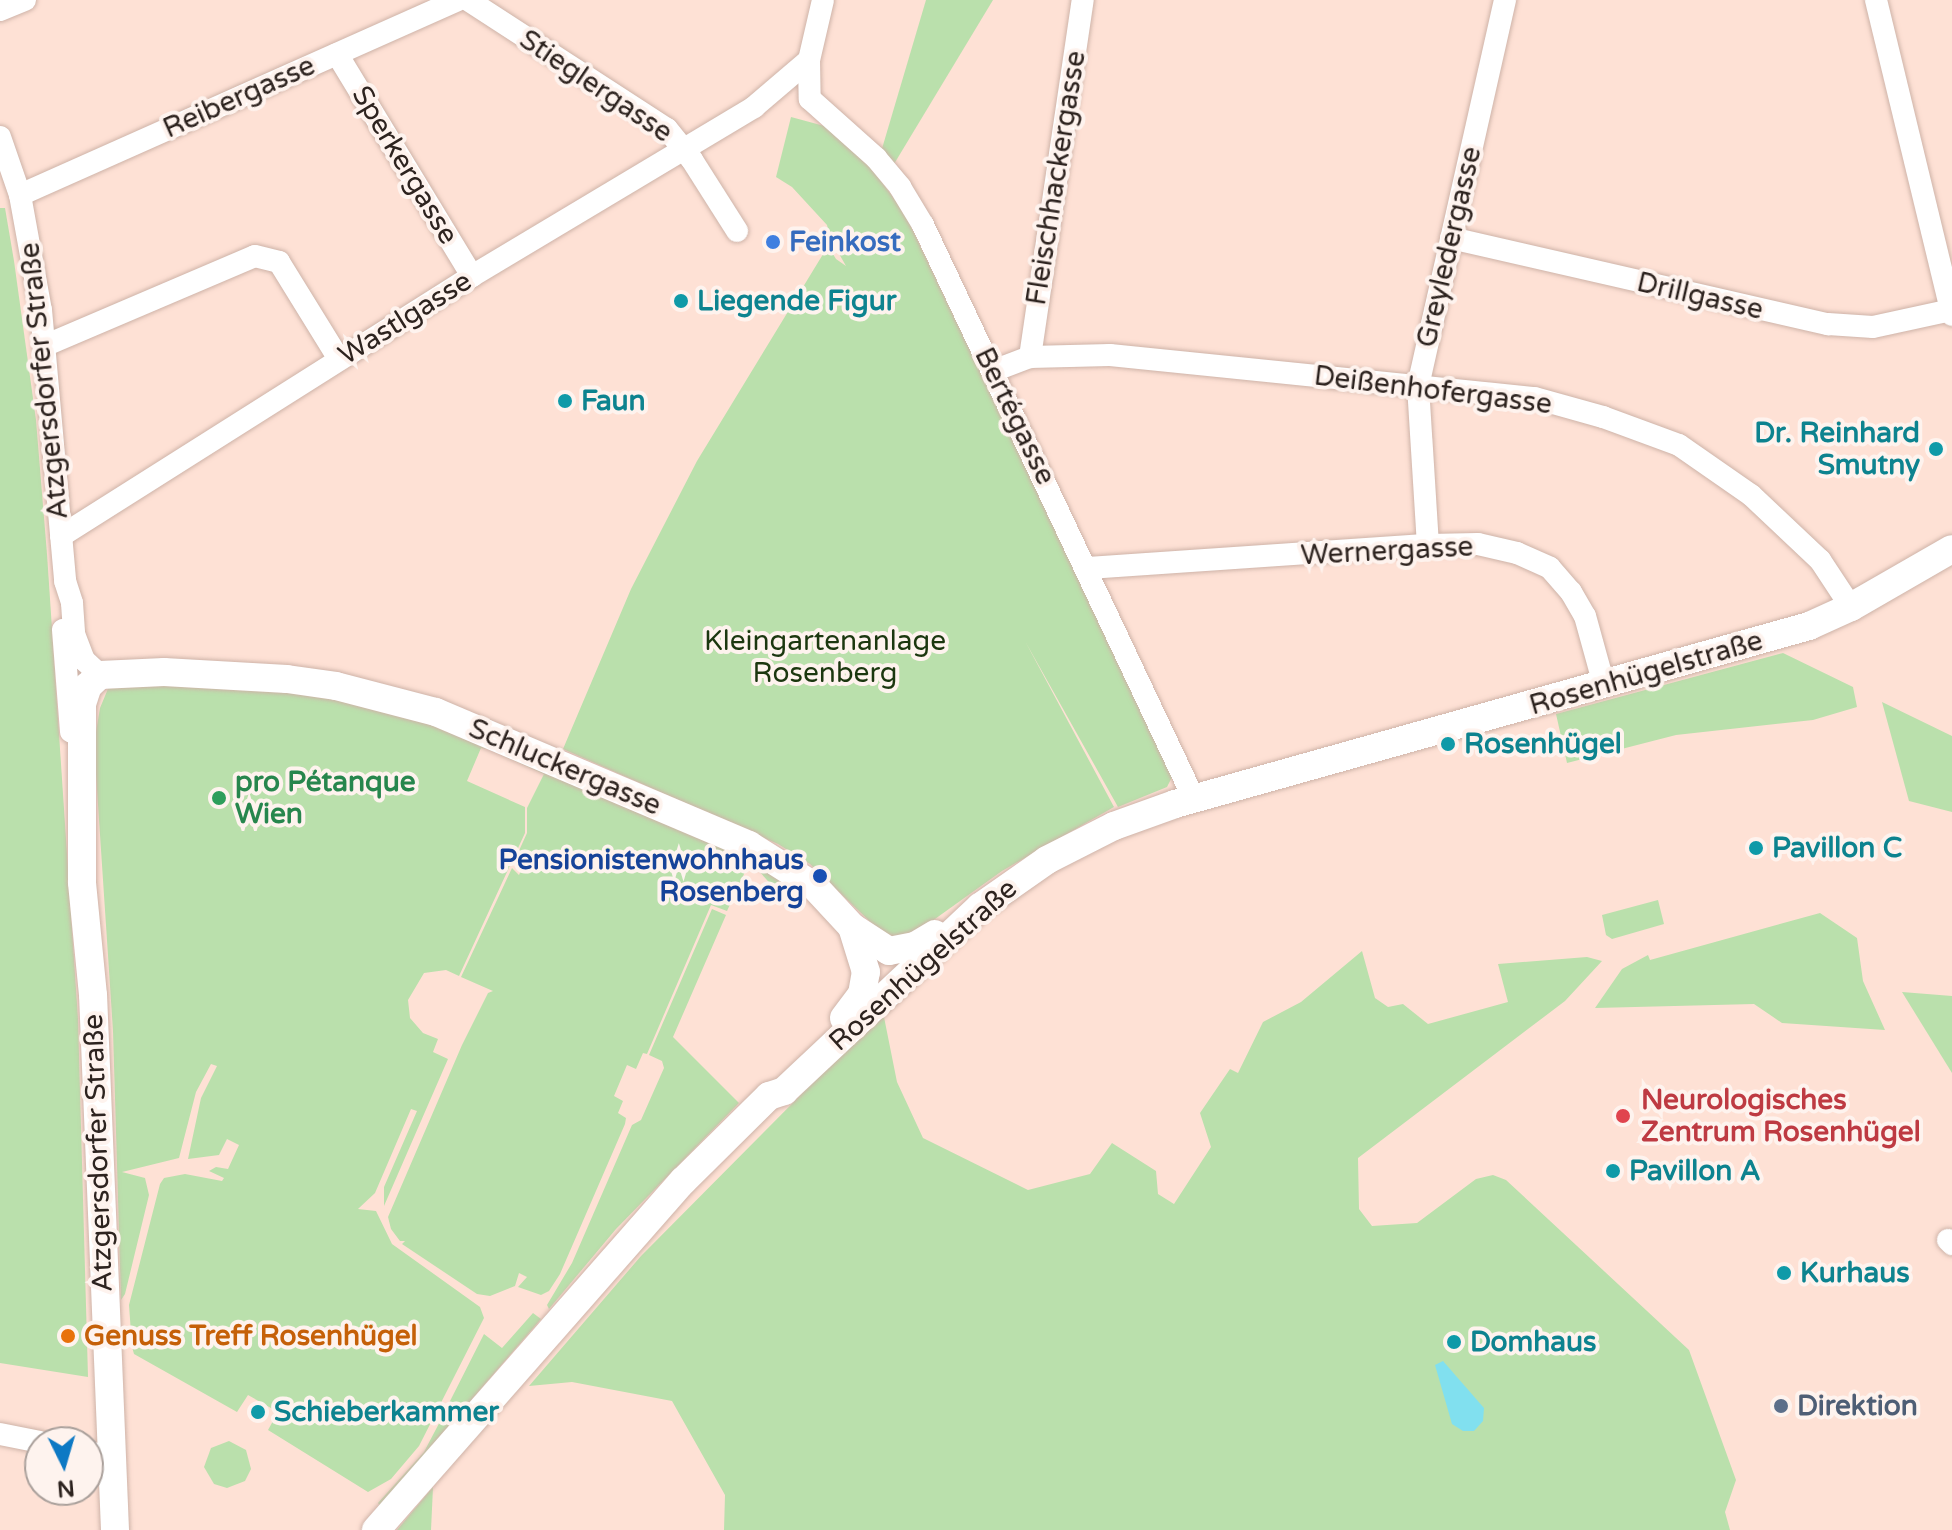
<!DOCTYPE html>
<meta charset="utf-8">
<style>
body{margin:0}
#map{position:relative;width:1952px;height:1530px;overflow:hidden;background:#fee1d5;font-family:"Varela Round",sans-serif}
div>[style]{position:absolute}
.green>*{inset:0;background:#bae0ac}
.water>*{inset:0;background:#81e0ef}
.roads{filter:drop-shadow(0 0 2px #ceb3a8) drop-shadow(0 0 2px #ceb3a8)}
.minor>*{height:22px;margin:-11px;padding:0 11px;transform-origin:11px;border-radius:11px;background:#fff}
.major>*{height:28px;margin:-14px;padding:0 14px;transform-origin:14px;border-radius:14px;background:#fff}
.dots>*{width:22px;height:22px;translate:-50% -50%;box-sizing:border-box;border:4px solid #fef3ee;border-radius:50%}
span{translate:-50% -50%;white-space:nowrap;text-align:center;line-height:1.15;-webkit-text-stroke:8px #fef3ee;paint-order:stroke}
.street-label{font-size:28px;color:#2d231f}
.shop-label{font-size:28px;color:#366cbe;font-weight:700}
.left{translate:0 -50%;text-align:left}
.culture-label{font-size:28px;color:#0d838f;font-weight:700}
.right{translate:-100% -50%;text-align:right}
.park-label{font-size:28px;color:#1b370f}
.leisure-label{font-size:28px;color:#27864d;font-weight:700}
.transit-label{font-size:28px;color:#164399;font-weight:700}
.health-label{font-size:28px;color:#be3a42;font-weight:700}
.food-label{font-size:28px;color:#c56008;font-weight:700}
.service-label{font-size:28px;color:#4e5e75;font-weight:700}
.north{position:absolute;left:24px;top:1426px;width:80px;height:80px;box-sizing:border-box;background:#fef3ee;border:2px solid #aaa09b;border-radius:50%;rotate:175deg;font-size:22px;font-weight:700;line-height:32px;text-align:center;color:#2d231f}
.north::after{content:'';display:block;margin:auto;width:28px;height:36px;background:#0d79c4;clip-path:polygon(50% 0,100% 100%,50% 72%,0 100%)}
</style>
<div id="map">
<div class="green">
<i style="clip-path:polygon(926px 0,993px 0,894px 164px,881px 152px)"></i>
<i style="clip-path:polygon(791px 117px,828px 127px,872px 169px,904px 212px,1173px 775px,1167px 787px,1118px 807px,1025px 641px,1114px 807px,1002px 871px,907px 939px,885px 936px,810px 864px,778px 844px,563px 749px,631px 589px,697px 461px,828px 246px,836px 259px,846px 266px,830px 238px,827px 225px,792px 187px,776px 177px)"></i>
<i style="clip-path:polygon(0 208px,5px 208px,14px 261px,36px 420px,47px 554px,78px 1019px,88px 1377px,0 1363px)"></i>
<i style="clip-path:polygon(1783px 653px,1853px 687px,1857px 707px,1813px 720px,1676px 735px,1567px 763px,1556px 714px)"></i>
<i style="clip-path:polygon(112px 679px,279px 689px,393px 711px,488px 745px,487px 749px,481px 748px,467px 781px,525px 807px,525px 833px,459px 976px,446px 970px,424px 973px,408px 1000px,410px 1018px,423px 1033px,438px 1039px,433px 1052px,448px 1059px,384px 1206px,384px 1187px,417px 1111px,411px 1109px,375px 1193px,358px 1209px,376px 1211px,392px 1244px,480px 1307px,484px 1318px,419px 1446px,391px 1479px,368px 1492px,268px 1430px,278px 1412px,248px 1395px,237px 1412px,134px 1354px,132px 1347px,129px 1305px,160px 1184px,164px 1178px,185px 1174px,222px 1181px,224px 1178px,209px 1171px,216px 1167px,228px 1169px,239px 1145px,227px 1139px,219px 1155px,188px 1159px,201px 1098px,217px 1066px,211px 1064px,196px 1092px,179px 1158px,122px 1172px,145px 1178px,149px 1195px,125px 1294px,121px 1300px,113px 1031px,94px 744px,100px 708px)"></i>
<i style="clip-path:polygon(1882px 702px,1952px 736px,1952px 812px,1909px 801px)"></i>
<i style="clip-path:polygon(499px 754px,749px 858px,793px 889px,776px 890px,750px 861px,727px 911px,711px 905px,647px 1054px,643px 1053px,636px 1069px,627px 1065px,614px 1096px,623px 1101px,618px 1113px,626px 1118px,625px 1124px,560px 1274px,549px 1291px,541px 1295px,518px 1287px,527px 1277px,519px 1273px,515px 1286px,490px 1296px,477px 1294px,402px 1244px,405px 1241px,400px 1241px,391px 1229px,388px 1217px,462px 1045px,488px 993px,493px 991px,461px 977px,512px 868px,519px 875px,523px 866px,517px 862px,512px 866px,527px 833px,527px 808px,544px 774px)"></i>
<i style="clip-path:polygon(1658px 900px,1664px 924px,1612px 939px,1606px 935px,1602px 915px)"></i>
<i style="clip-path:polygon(712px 909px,726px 915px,673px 1037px,739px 1103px,616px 1229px,549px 1309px,547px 1305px,572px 1263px,632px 1125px,641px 1120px,664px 1068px,662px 1061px,649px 1055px)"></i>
<i style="clip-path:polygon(1820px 913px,1857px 938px,1863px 981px,1885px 1030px,1782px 1023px,1754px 1004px,1595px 1008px,1622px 969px,1648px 955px,1650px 960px)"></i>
<i style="clip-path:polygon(1362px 951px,1375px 998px,1388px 1007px,1403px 1004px,1428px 1024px,1508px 1002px,1498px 964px,1587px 957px,1602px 961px,1565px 1001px,1358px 1158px,1359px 1209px,1372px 1226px,1417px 1223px,1476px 1179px,1493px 1175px,1506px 1180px,1689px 1350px,1736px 1480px,1725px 1512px,1730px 1530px,724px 1530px,725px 1495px,672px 1401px,572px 1382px,529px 1386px,641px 1256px,883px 1012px,897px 1082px,923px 1138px,1028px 1190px,1090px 1174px,1112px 1143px,1156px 1171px,1158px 1194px,1174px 1204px,1211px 1147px,1200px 1113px,1230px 1069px,1238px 1073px,1263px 1022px,1301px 1002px)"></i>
<i style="clip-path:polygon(1902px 992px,1952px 996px,1952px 1073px)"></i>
<i style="clip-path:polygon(533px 1313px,541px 1319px,380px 1506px,378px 1503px,424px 1452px,445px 1412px,451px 1417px,454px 1414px,447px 1407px,484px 1334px,502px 1348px)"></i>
<i style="clip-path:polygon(229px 1441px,246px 1450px,251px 1469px,245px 1481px,227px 1488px,214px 1484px,204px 1467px,211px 1448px)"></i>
<i style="clip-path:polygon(433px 1487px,431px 1530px,397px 1530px)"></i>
</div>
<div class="water">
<i style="clip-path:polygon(1443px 1361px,1484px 1408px,1483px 1421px,1474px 1431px,1463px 1431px,1452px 1424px,1435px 1365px)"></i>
</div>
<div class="roads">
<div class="minor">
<i style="left:468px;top:0;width:237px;rotate:33deg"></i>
<i style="left:667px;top:129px;width:40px;rotate:51deg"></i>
<i style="left:692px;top:160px;width:84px;rotate:57.6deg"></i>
<i style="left:823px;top:0;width:62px;rotate:103.1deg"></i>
<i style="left:809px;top:60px;width:39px;rotate:89deg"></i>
<i style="left:810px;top:99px;width:89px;rotate:41.8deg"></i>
<i style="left:876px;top:158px;width:38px;rotate:50deg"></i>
<i style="left:900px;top:187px;width:44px;rotate:58.8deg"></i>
<i style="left:923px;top:225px;width:635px;rotate:64.73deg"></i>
<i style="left:1876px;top:0;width:324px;rotate:76.4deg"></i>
<i style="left:0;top:10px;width:27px;rotate:-22deg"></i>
<i style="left:337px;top:54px;width:260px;rotate:58.7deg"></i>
<i style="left:0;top:137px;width:61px;rotate:71deg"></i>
<i style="left:20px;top:195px;width:117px;rotate:79.7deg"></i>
<i style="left:41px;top:310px;width:272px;rotate:84.9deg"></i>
<i style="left:65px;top:581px;width:23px;rotate:72deg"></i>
<i style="left:72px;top:603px;width:31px;rotate:86deg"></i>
<i style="left:74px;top:634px;width:28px;rotate:69deg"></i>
<i style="left:84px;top:660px;width:22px;rotate:43deg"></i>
<i style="left:20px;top:195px;width:479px;rotate:-24deg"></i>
<i style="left:1451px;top:238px;width:387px;rotate:12.9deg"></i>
<i style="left:1828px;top:324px;width:45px;rotate:3.8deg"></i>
<i style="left:1873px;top:327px;width:80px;rotate:-12.3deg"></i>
<i style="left:44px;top:346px;width:229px;rotate:-23.1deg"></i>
<i style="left:255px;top:256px;width:25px;rotate:14deg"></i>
<i style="left:279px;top:262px;width:114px;rotate:58.3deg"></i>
<i style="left:1030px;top:357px;width:361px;rotate:-81.6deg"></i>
<i style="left:993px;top:371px;width:40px;rotate:-21deg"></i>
<i style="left:1030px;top:357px;width:80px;rotate:-1.4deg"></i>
<i style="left:1110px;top:355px;width:427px;rotate:5.8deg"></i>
<i style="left:1535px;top:398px;width:71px;rotate:15.6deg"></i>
<i style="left:1603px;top:417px;width:81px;rotate:20.2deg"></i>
<i style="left:1679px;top:445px;width:88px;rotate:34.8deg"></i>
<i style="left:1751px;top:495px;width:95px;rotate:43.3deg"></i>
<i style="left:1820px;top:560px;width:56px;rotate:56.6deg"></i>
<i style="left:61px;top:536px;width:486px;rotate:-32.3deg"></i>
<i style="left:472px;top:276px;width:329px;rotate:-30.9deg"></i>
<i style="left:754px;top:107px;width:72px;rotate:-40.5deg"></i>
<i style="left:1428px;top:545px;width:159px;rotate:-93.6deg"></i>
<i style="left:1418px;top:386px;width:396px;rotate:-77.3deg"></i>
<i style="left:1088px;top:568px;width:341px;rotate:-3.9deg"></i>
<i style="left:1428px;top:545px;width:50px;rotate:-1.1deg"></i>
<i style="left:1478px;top:544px;width:40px;rotate:13deg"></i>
<i style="left:1517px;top:553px;width:36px;rotate:24deg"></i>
<i style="left:1550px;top:568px;width:32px;rotate:49deg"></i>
<i style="left:1571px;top:592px;width:28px;rotate:60deg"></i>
<i style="left:1585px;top:616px;width:72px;rotate:74.6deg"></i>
<i style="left:63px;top:630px;width:102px;rotate:85.5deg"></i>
<i style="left:1948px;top:1240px;width:6px;rotate:45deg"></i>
<i style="left:0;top:1434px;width:41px;rotate:11.3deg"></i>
<i style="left:88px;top:1452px;width:24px;rotate:12deg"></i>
</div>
<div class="major">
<i style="left:844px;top:1018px;width:30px;rotate:-53deg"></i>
<i style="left:862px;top:994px;width:22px;rotate:-80deg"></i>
<i style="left:866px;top:972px;width:47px;rotate:-107.3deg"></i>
<i style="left:115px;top:1530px;width:535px;rotate:-92.35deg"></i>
<i style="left:93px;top:995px;width:114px;rotate:-95.6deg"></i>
<i style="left:82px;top:882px;width:178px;rotate:-90deg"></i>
<i style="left:82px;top:704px;width:19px;rotate:-72deg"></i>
<i style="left:88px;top:686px;width:16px;rotate:-43deg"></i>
<i style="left:100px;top:675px;width:64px;rotate:-2.7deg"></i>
<i style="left:164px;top:672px;width:123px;rotate:3.3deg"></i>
<i style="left:287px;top:679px;width:49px;rotate:8.1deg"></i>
<i style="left:336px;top:686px;width:103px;rotate:14.6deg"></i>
<i style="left:436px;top:712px;width:340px;rotate:23deg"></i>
<i style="left:749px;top:845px;width:77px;rotate:32.2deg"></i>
<i style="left:814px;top:886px;width:56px;rotate:47.2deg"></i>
<i style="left:852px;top:927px;width:44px;rotate:33deg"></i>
<i style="left:889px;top:951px;width:26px;rotate:-11deg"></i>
<i style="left:915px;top:946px;width:23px;rotate:-31deg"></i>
<i style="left:376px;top:1530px;width:465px;rotate:-48.7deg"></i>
<i style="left:683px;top:1181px;width:121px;rotate:-44.7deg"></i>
<i style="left:769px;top:1096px;width:16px;rotate:-18deg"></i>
<i style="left:784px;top:1091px;width:269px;rotate:-43.2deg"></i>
<i style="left:980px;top:907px;width:82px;rotate:-35deg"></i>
<i style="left:1047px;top:860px;width:75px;rotate:-26.9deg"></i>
<i style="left:1114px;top:826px;width:65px;rotate:-19.8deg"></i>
<i style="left:1175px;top:804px;width:659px;rotate:-15.68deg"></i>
<i style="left:1809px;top:626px;width:46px;rotate:-24.3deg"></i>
<i style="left:1851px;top:607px;width:116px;rotate:-29.9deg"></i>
</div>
</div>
<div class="dots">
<i style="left:773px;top:242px;background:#3f7fe0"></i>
<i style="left:681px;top:301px;background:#0f9aa8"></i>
<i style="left:565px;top:401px;background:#0f9aa8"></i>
<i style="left:1936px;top:449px;background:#0f9aa8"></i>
<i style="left:1448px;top:744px;background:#0f9aa8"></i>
<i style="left:219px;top:798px;background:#2e9e5b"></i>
<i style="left:1756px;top:848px;background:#0f9aa8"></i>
<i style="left:820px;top:876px;background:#1a4fb4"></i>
<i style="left:1623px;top:1116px;background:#e0444e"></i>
<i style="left:1613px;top:1171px;background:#0f9aa8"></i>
<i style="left:1784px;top:1273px;background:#0f9aa8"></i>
<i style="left:68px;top:1336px;background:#e8710a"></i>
<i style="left:1454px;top:1342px;background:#0f9aa8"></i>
<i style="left:1781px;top:1406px;background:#5c6f8a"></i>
<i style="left:258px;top:1412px;background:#0f9aa8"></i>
</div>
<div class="street-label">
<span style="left:596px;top:86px;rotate:34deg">Stieglergasse</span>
<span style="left:239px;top:97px;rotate:-24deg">Reibergasse</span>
<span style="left:405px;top:165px;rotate:59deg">Sperkergasse</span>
<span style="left:1056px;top:178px;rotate:-81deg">Fleischhackergasse</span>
<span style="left:1449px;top:247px;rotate:-77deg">Greyledergasse</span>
<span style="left:1700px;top:296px;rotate:13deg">Drillgasse</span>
<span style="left:405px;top:318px;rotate:-32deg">Wastlgasse</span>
<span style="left:44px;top:381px;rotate:-96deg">Atzgersdorfer Straße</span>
<span style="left:1433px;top:390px;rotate:7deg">Deißenhofergasse</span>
<span style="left:1015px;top:416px;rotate:64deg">Bertégasse</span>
<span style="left:1387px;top:551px;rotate:-3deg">Wernergasse</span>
<span style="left:1646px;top:673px;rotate:-16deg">Rosenhügelstraße</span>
<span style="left:565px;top:767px;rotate:23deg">Schluckergasse</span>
<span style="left:923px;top:965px;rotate:-42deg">Rosenhügelstraße</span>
<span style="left:98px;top:1153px;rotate:-92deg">Atzgersdorfer Straße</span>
</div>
<div class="shop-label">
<span class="left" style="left:789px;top:242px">Feinkost</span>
</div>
<div class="culture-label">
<span class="left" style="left:697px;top:301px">Liegende Figur</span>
<span class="left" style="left:581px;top:401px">Faun</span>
<span class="right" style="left:1920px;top:449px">Dr. Reinhard<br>Smutny</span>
<span class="left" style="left:1464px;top:744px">Rosenhügel</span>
<span class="left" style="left:1772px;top:848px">Pavillon C</span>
<span class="left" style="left:1629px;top:1171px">Pavillon A</span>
<span class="left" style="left:1800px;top:1273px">Kurhaus</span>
<span class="left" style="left:1470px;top:1342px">Domhaus</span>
<span class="left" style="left:274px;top:1412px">Schieberkammer</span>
</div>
<div class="park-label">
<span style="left:825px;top:657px">Kleingartenanlage<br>Rosenberg</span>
</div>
<div class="leisure-label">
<span class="left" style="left:235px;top:798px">pro Pétanque<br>Wien</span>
</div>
<div class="transit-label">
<span class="right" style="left:804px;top:876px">Pensionistenwohnhaus<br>Rosenberg</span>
</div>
<div class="health-label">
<span class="left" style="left:1641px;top:1116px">Neurologisches<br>Zentrum Rosenhügel</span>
</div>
<div class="food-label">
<span class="left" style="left:84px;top:1336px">Genuss Treff Rosenhügel</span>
</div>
<div class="service-label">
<span class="left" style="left:1797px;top:1406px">Direktion</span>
</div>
<div class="north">N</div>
</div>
